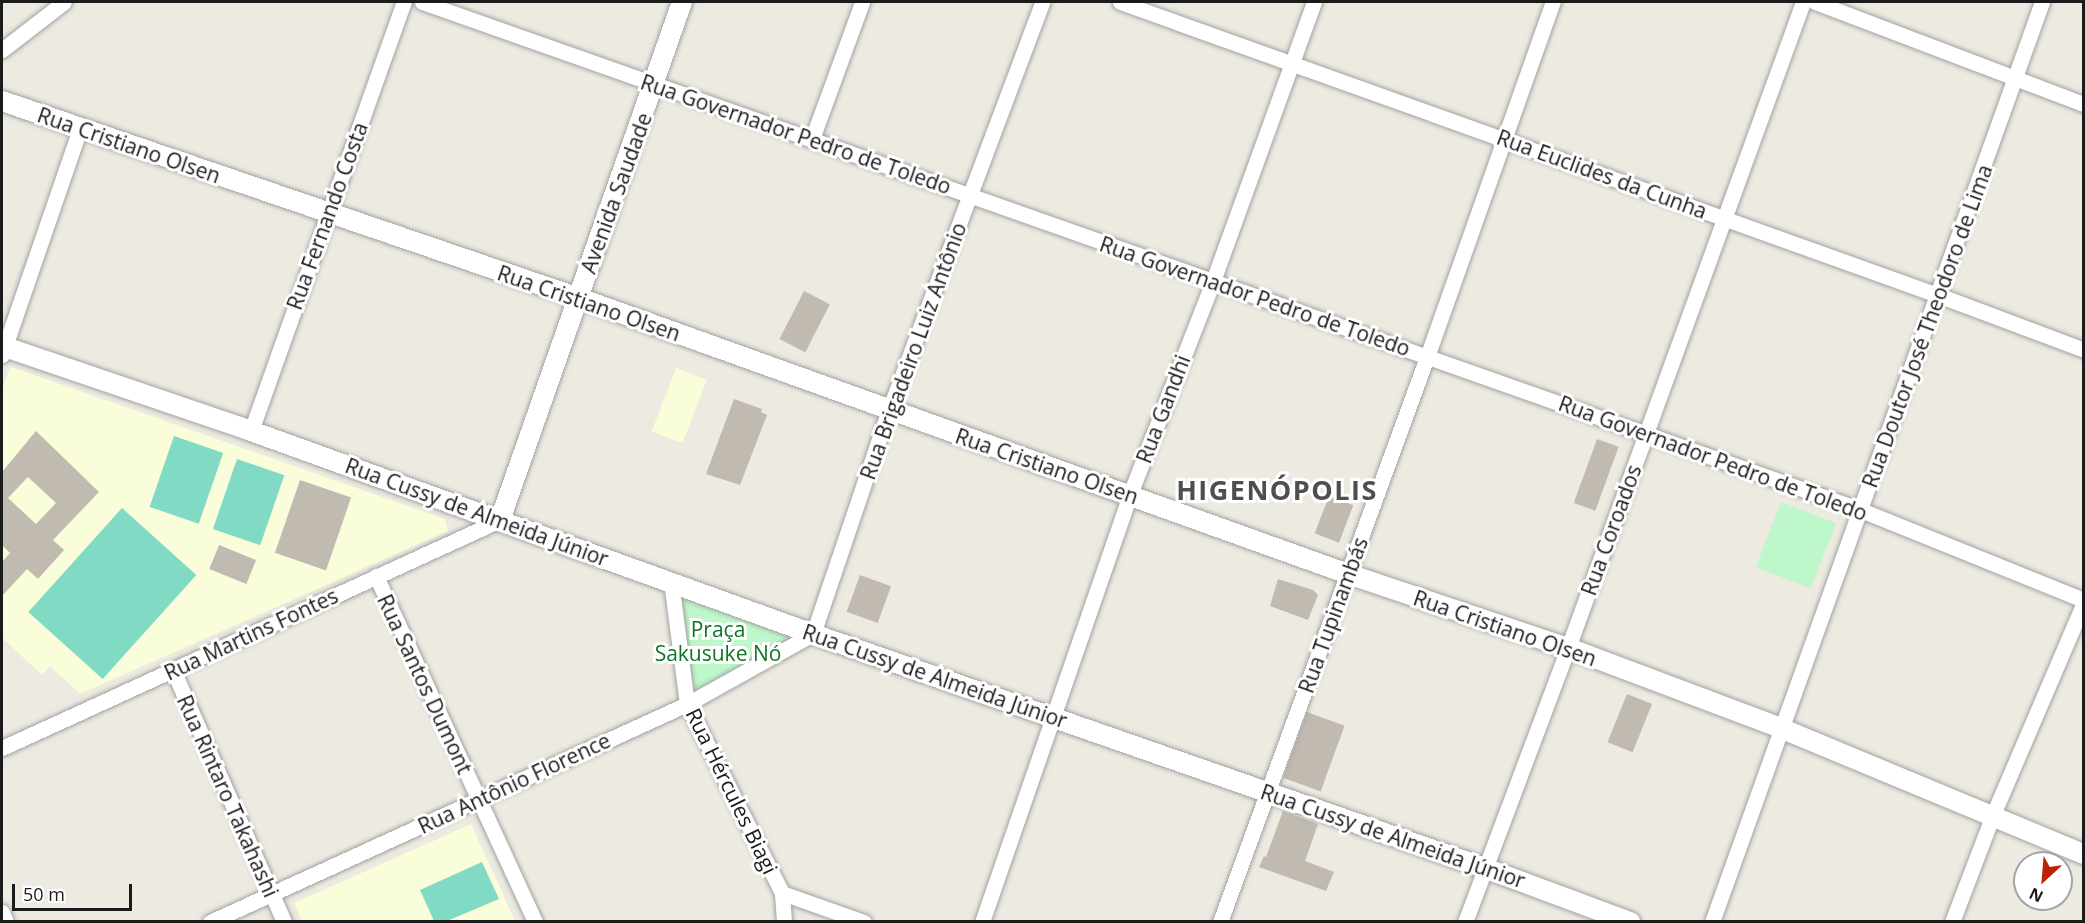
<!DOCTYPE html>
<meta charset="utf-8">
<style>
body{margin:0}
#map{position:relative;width:2085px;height:923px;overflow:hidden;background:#edeae1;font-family:"Open Sans",sans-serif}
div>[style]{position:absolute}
.education>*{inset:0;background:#f9fdd9;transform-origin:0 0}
.park>*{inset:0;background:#bef7ca;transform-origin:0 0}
.pitch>*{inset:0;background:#81dac3;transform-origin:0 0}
.building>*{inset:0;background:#c1bab1;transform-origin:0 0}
.roads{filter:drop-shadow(0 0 2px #a2a2a2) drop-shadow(0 0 2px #a2a2a2)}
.minor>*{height:15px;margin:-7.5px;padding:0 7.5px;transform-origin:7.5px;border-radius:7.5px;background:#fff}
.tertiary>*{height:20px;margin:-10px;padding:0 10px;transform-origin:10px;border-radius:10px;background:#fff}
span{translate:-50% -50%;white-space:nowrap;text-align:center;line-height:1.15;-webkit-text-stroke:6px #fff;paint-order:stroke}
.street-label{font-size:21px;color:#1b1b1b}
.park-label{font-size:21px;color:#0f7425}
.district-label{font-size:27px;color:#4e4e4e;font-weight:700;letter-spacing:1.5px}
.frame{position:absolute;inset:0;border:3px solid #1b1b1b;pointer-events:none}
.north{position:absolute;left:2013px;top:851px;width:60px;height:60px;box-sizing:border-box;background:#fff;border:2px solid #a4a4a4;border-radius:50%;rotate:206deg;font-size:16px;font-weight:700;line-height:24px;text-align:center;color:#1b1b1b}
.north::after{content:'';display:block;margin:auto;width:21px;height:27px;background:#bf2108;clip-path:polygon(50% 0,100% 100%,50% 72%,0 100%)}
.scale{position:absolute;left:12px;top:884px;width:120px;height:27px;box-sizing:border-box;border:3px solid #1b1b1b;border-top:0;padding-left:8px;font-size:18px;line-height:21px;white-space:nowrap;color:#1b1b1b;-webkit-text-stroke:4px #fff;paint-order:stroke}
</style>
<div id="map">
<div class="education">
<i style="clip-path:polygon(11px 367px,445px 519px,448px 531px,80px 694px,50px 666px,42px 675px,2px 638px,2px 388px)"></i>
<i style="left:676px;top:368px;width:33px;height:68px;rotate:21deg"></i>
<i style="clip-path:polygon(471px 824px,515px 921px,302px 921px,294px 903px)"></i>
</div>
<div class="park">
<i style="left:1781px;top:502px;width:59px;height:70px;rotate:21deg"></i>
<i style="clip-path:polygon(674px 585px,809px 634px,688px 701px)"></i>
</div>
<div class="pitch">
<i style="left:174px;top:436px;width:52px;height:75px;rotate:19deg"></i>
<i style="left:237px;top:459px;width:50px;height:74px;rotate:19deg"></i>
<i style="left:122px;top:508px;width:100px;height:140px;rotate:42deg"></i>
<i style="clip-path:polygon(482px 862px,499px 899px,447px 921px,434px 921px,420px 890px)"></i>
</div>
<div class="building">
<i style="left:804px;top:291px;width:29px;height:54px;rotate:27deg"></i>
<i style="clip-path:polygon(734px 399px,762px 409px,761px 412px,767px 415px,740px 485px,706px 474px)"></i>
<i style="clip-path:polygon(evenodd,36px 431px,99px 492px,53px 540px,64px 550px,38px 579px,27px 569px,2px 596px,2px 562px,10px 553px,2px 545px,2px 472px,36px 431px,28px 477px,56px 503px,36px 524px,8px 498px,28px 477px)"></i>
<i style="left:1597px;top:439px;width:23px;height:68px;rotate:20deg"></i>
<i style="left:300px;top:480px;width:54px;height:77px;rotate:19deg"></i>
<i style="left:1329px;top:496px;width:26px;height:40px;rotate:21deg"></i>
<i style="left:219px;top:545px;width:40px;height:26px;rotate:22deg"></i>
<i style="left:860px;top:575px;width:33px;height:39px;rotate:20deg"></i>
<i style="clip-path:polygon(1278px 579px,1313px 590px,1318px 595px,1308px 620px,1270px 606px)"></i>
<i style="left:1627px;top:694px;width:27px;height:52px;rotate:22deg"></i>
<i style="left:1307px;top:712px;width:40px;height:70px;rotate:20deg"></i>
<i style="clip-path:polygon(1283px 811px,1318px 824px,1305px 861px,1334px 872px,1326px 891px,1259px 867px,1264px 856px,1266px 857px)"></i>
</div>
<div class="roads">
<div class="minor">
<i style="left:422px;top:2px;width:1526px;rotate:19.44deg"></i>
<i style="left:1861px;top:510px;width:240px;rotate:22deg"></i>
<i style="left:1120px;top:2px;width:869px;rotate:19.71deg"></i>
<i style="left:1938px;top:295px;width:156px;rotate:20.6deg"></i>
<i style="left:1815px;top:2px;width:288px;rotate:20.8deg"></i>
<i style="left:2px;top:50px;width:78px;rotate:-37.7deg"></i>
<i style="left:812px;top:139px;width:146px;rotate:-69.9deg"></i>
<i style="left:2px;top:355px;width:240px;rotate:-71deg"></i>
<i style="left:251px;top:431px;width:455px;rotate:-70.4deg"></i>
<i style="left:376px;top:576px;width:381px;rotate:65.3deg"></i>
<i style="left:671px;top:581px;width:124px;rotate:82.6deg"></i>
<i style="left:687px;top:704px;width:212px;rotate:63.3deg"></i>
<i style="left:782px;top:893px;width:29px;rotate:86deg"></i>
<i style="left:173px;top:670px;width:275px;rotate:66.2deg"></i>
<i style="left:2px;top:748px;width:548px;rotate:-24.6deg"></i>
<i style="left:782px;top:893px;width:87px;rotate:19.5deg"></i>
<i style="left:2px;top:912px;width:11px;rotate:68deg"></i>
<i style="left:210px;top:922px;width:524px;rotate:-24.56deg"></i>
<i style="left:687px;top:704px;width:144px;rotate:-29.1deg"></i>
<i style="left:813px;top:634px;width:237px;rotate:-71.3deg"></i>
<i style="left:889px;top:410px;width:436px;rotate:-69.4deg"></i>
<i style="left:982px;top:922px;width:453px;rotate:-70.9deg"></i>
<i style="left:1130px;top:494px;width:229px;rotate:-68.7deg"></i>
<i style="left:1213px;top:281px;width:297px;rotate:-70.1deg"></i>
<i style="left:1220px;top:922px;width:602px;rotate:-69.88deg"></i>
<i style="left:1427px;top:357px;width:377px;rotate:-70.5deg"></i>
<i style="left:1465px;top:922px;width:293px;rotate:-69.4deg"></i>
<i style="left:1568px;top:648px;width:687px;rotate:-70.01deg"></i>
<i style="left:1712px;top:922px;width:977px;rotate:-70.27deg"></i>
<i style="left:1952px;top:922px;width:112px;rotate:-69.1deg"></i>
<i style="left:1992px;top:817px;width:234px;rotate:-66.8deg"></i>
</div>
<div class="tertiary">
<i style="left:2px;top:101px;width:610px;rotate:18.85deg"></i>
<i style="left:579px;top:298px;width:817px;rotate:19.74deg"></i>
<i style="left:1348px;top:574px;width:232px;rotate:18.6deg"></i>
<i style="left:1568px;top:648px;width:230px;rotate:20.6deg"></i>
<i style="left:1783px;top:729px;width:326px;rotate:22.6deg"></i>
<i style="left:2px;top:346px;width:263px;rotate:18.8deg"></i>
<i style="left:251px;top:431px;width:598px;rotate:19.86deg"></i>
<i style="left:813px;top:634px;width:712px;rotate:19.2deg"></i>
<i style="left:1485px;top:868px;width:155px;rotate:20.4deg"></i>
<i style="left:500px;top:520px;width:549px;rotate:-70.64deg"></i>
</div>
</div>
<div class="street-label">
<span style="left:796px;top:134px;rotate:19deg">Rua Governador Pedro de Toledo</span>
<span style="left:129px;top:145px;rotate:19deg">Rua Cristiano Olsen</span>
<span style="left:1602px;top:174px;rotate:20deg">Rua Euclides da Cunha</span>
<span style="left:616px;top:193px;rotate:-70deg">Avenida Saudade</span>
<span style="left:327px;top:216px;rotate:-70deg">Rua Fernando Costa</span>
<span style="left:1255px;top:296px;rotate:19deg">Rua Governador Pedro de Toledo</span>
<span style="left:589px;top:303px;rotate:19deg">Rua Cristiano Olsen</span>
<span style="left:1927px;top:326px;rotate:-70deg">Rua Doutor José Theodoro de Lima</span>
<span style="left:913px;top:351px;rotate:-70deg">Rua Brigadeiro Luiz Antônio</span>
<span style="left:1163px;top:409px;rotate:-69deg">Rua Gandhi</span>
<span style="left:1713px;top:458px;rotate:20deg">Rua Governador Pedro de Toledo</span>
<span style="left:1047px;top:466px;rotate:19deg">Rua Cristiano Olsen</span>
<span style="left:477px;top:512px;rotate:20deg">Rua Cussy de Almeida Júnior</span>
<span style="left:1611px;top:530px;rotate:-70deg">Rua Coroados</span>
<span style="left:1333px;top:615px;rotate:-70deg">Rua Tupinambás</span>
<span style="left:1505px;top:628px;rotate:19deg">Rua Cristiano Olsen</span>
<span style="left:251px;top:634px;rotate:-25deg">Rua Martins Fontes</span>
<span style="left:935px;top:676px;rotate:19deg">Rua Cussy de Almeida Júnior</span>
<span style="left:425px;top:684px;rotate:65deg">Rua Santos Dumont</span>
<span style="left:514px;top:783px;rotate:-25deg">Rua Antônio Florence</span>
<span style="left:732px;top:791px;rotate:64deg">Rua Hércules Biagi</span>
<span style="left:228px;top:796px;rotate:66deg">Rua Rintaro Takahashi</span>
<span style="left:1393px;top:836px;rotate:19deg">Rua Cussy de Almeida Júnior</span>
</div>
<div class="park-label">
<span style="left:718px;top:641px">Praça<br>Sakusuke Nó</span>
</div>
<div class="district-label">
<span style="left:1277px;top:490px">HIGENÓPOLIS</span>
</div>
<div class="frame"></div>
<div class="north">N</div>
<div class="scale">50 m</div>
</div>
